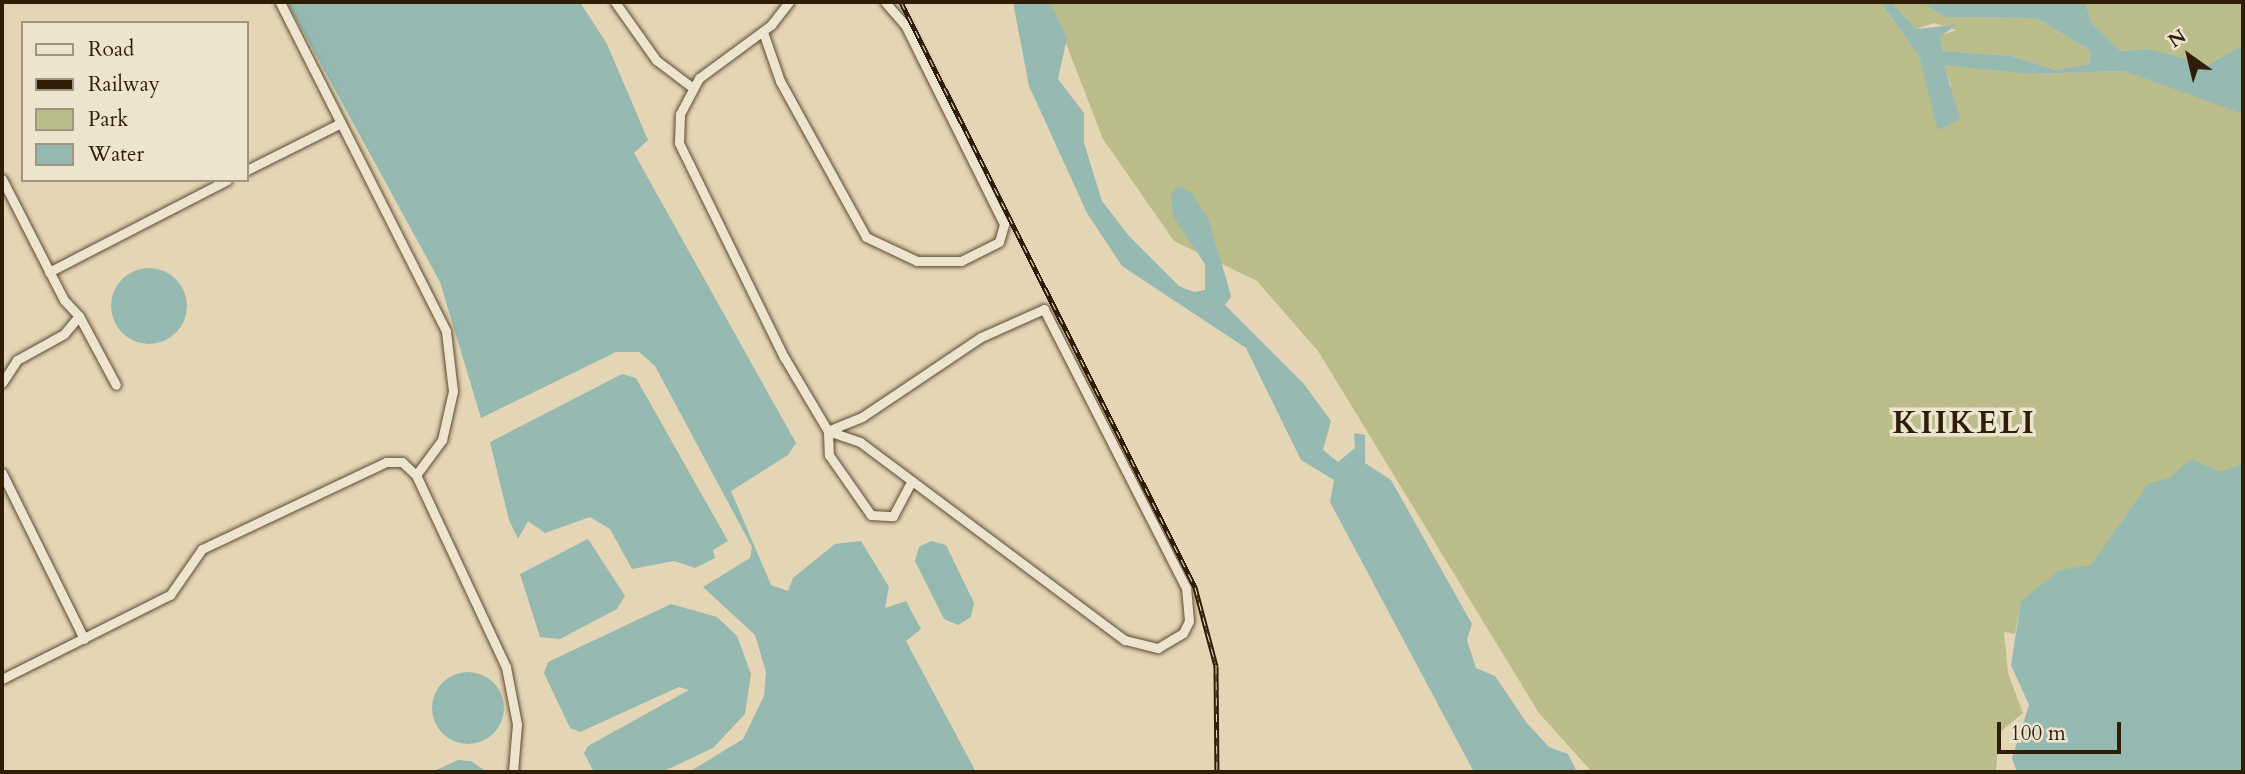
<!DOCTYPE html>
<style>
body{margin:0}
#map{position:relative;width:2245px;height:774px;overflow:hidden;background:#e4d5b5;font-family:Cardo,serif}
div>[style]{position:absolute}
.green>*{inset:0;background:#babc89}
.water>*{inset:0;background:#95b8b0}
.round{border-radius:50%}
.roads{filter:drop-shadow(0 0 2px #5d4b32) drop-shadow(0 0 2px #5d4b32)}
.minor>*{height:9px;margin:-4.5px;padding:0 4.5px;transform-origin:4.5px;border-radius:4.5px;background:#ede4cf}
.rail>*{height:5px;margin-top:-2.5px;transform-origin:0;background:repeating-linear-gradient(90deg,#ede4cf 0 8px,#301d06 0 16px);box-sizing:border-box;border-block:2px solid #301d06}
span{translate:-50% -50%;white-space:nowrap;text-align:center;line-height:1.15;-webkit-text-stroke:7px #ede4cf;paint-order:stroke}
.district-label{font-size:32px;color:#301d06;font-weight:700;letter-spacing:2px}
.frame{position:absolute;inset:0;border:4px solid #301d06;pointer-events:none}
.legend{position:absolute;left:21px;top:21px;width:228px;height:161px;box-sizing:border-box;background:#ede4cf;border:2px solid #a1947f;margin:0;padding:9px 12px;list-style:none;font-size:21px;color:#301d06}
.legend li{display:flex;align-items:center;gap:14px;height:35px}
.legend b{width:35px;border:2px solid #a1947f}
.north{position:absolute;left:2154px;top:21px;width:70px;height:70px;-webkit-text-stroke:5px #ede4cf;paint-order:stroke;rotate:326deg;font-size:19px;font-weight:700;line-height:28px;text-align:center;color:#301d06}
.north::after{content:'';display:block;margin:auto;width:24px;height:32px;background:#301d06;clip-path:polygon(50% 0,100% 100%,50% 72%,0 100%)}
.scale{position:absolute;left:1997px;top:722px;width:124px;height:32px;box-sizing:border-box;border:4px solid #301d06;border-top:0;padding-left:9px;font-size:21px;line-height:24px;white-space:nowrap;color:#301d06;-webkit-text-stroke:5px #ede4cf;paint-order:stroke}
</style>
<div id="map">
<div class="green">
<i style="clip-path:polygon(1050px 2px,1880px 2px,1919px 56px,1939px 129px,1951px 85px,1943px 64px,2029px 74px,2124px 71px,2237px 109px,2243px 114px,2243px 556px,2021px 601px,2015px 634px,2004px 632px,2008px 673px,2023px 713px,1999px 733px,1996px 772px,1592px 772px,1539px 713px,1318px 351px,1257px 281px,1174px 241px,1103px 139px)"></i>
<i style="clip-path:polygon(1891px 2px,1921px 2px,1945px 17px,2036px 18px,2091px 51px,2089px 64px,2056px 70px,2011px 56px,1943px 51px,1940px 36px,1956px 30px,1934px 23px,1916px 29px)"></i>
<i style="clip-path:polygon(2085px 2px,2243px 2px,2243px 45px,2208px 65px,2151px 49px,2121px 51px,2092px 23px)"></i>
</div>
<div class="water">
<i style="clip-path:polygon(287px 2px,580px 2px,607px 44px,648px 140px,634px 153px,796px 443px,788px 455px,731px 491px,771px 585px,788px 591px,793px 578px,835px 544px,861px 541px,889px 587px,885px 608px,906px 601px,921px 629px,906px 641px,976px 772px,689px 772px,743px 739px,764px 696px,766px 672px,755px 635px,703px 587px,750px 558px,752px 547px,655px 366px,639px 352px,616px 352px,481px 418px,440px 282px)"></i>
<i style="clip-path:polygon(1013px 2px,1050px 2px,1067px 38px,1058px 79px,1084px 113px,1084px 143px,1102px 201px,1129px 236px,1179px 286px,1194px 292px,1205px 290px,1205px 264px,1173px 216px,1171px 195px,1178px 186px,1192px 193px,1208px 219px,1226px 278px,1231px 297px,1225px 305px,1304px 384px,1331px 421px,1323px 450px,1338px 462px,1355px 448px,1354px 433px,1365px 435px,1365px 463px,1391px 480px,1472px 624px,1467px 640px,1476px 668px,1495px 676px,1526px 722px,1549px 747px,1568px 754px,1577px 772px,1474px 772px,1330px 502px,1334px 480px,1301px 460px,1246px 348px,1122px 266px,1087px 213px,1029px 86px)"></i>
<i style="clip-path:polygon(1880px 2px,1891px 2px,1916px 29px,1956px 25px,1940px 37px,1943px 51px,2011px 56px,2056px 70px,2089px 64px,2091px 51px,2036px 18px,1945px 17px,1921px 2px,2085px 2px,2092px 23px,2121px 51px,2151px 49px,2208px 65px,2243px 45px,2243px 114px,2124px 71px,2029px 74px,1944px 65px,1960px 119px,1938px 130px,1919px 56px)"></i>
<i class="round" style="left:111px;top:268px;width:76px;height:76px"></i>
<i style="clip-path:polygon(622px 374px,636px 378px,728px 541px,713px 550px,715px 558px,695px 568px,674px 561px,632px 569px,610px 529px,590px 517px,545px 533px,528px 521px,518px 539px,509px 520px,490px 442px)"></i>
<i style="clip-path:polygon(2191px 459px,2221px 472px,2243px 463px,2243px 772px,2017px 772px,2012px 758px,2029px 705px,2011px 665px,2021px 601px,2060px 570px,2091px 565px,2148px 484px,2169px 478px)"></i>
<i style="clip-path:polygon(588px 539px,625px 596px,617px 609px,560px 639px,540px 637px,520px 574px)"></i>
<i style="clip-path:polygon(931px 541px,946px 545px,974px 603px,971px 617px,958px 625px,944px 619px,915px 561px,919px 547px)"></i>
<i style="clip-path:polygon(671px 604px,717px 617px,737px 636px,751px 674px,745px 714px,713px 748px,662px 772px,594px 772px,584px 753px,588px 746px,689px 690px,679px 687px,580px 732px,570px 728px,544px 673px,548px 662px)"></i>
<i class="round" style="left:432px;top:672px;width:72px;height:72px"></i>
<i style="clip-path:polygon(458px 760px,471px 761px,487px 772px,432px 772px)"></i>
</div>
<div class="roads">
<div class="minor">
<i style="left:615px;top:2px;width:71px;rotate:54.7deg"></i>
<i style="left:656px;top:60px;width:46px;rotate:37.1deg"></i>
<i style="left:789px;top:2px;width:29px;rotate:128deg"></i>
<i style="left:771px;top:25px;width:89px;rotate:143.6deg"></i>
<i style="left:699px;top:78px;width:41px;rotate:117.8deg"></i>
<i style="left:680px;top:114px;width:29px;rotate:92deg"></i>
<i style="left:679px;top:143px;width:238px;rotate:63.9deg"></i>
<i style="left:784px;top:357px;width:86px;rotate:59.3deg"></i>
<i style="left:828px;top:431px;width:34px;rotate:19deg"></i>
<i style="left:860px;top:442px;width:331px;rotate:36.8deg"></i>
<i style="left:1125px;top:640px;width:34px;rotate:14deg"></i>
<i style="left:1158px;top:648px;width:29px;rotate:-31deg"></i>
<i style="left:1183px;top:633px;width:13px;rotate:-63deg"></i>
<i style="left:1189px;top:621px;width:33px;rotate:-95deg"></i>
<i style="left:1186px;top:588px;width:313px;rotate:-117deg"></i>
<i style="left:1044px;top:309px;width:69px;rotate:156deg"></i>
<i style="left:981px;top:337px;width:143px;rotate:146.1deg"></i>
<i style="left:862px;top:417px;width:37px;rotate:158deg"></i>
<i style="left:828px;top:431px;width:24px;rotate:88deg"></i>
<i style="left:829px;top:455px;width:73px;rotate:55deg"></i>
<i style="left:871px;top:515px;width:22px;rotate:3deg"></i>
<i style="left:893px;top:516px;width:40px;rotate:-62deg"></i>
<i style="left:763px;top:32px;width:52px;rotate:70.9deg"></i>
<i style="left:780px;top:81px;width:178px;rotate:61.1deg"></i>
<i style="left:866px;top:237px;width:56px;rotate:25.2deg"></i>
<i style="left:917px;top:261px;width:44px"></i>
<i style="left:961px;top:261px;width:42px;rotate:-26.6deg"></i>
<i style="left:999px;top:242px;width:19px;rotate:-74deg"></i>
<i style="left:1004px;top:224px;width:222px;rotate:-116.4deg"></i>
<i style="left:905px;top:25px;width:30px;rotate:-131deg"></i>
<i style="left:247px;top:170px;width:103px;rotate:-26.6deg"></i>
<i style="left:2px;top:179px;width:136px;rotate:62.9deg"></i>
<i style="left:64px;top:300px;width:22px;rotate:47deg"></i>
<i style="left:79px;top:316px;width:23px;rotate:130deg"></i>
<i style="left:64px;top:334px;width:54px;rotate:151deg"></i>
<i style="left:17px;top:360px;width:27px;rotate:123deg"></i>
<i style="left:49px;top:272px;width:200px;rotate:-27.3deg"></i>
<i style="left:79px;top:316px;width:78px;rotate:61.8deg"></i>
<i style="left:2px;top:473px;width:185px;rotate:63.7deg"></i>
<i style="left:416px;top:475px;width:212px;rotate:64.9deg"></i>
<i style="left:506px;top:667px;width:58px;rotate:79.1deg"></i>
<i style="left:517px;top:724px;width:48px;rotate:94.8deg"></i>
<i style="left:2px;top:679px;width:188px;rotate:-26.6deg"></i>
<i style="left:170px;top:595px;width:56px;rotate:-55.2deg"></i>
<i style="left:202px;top:549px;width:204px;rotate:-25.3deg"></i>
<i style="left:386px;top:462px;width:16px"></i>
<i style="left:402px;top:462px;width:19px;rotate:43deg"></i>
<i style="left:416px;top:475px;width:44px;rotate:-53.4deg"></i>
<i style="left:442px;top:440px;width:50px;rotate:-77.3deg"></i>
<i style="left:453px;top:391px;width:60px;rotate:-96.7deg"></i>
<i style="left:446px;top:331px;width:369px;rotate:-116.8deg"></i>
</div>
</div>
<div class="rail">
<i style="left:901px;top:2px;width:655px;rotate:63.32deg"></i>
<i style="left:1195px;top:587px;width:82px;rotate:75.1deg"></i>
<i style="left:1216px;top:666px;width:106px;rotate:89.5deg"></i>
</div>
<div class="district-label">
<span style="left:1964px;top:423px">KIIKELI</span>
</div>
<div class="frame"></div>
<ul class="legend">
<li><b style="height:9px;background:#ede4cf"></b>Road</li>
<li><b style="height:9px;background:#301d06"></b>Railway</li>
<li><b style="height:19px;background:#babc89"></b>Park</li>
<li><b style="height:19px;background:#95b8b0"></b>Water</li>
</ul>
<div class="north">N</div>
<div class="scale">100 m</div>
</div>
